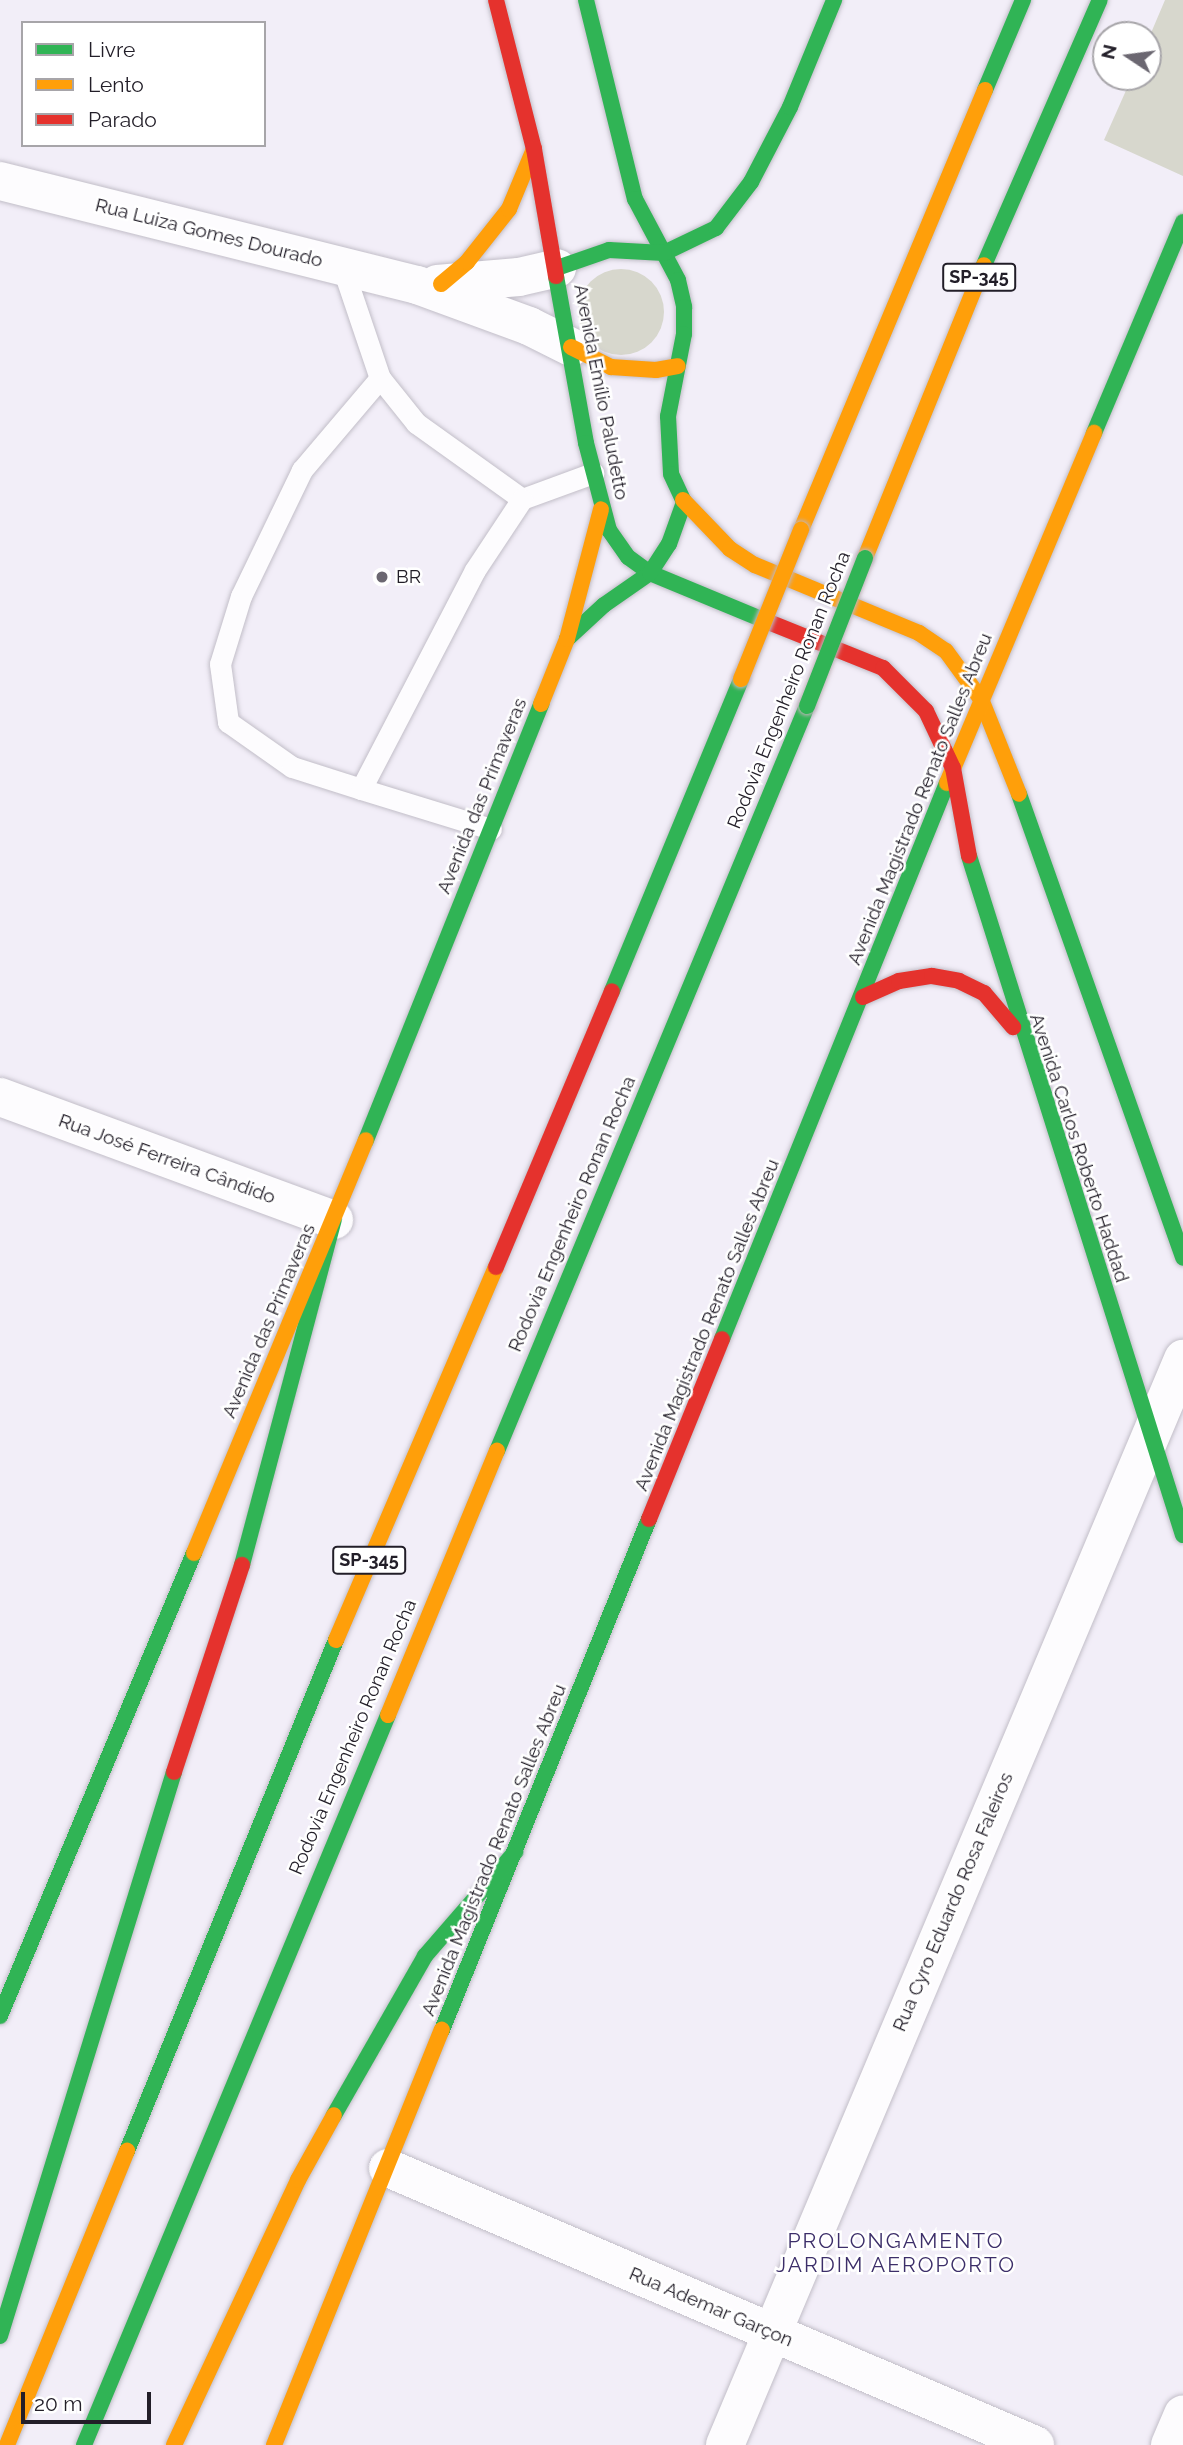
<!DOCTYPE html>
<meta charset="utf-8">
<style>
body{margin:0}
#map{position:relative;width:1183px;height:2445px;overflow:hidden;background:#f2eef8;font-family:Raleway,sans-serif}
div>[style]{position:absolute}
.green>*{inset:0;background:#d7d7cd}
.round{border-radius:50%}
.roads{filter:drop-shadow(0 0 2px #c2bec8) drop-shadow(0 0 2px #c2bec8)}
.lane>*{height:21px;margin:-10.5px;padding:0 10.5px;transform-origin:10.5px;border-radius:10.5px;background:#fdfcfe}
.street>*{height:38px;margin:-19px;padding:0 19px;transform-origin:19px;border-radius:19px;background:#fdfcfe}
.fast>*{height:16px;margin:-8px;padding:0 8px;transform-origin:8px;border-radius:8px;background:#30b455}
.slow>*{height:16px;margin:-8px;padding:0 8px;transform-origin:8px;border-radius:8px;background:#ff9f0a}
.jam>*{height:16px;margin:-8px;padding:0 8px;transform-origin:8px;border-radius:8px;background:#e5322d}
.bridges{filter:drop-shadow(0 0 2px #c0b5ba) drop-shadow(0 0 2px #c0b5ba)}
.fast-bridge>*{height:16px;margin:-8px;padding:0 8px;transform-origin:8px;border-radius:8px;background:#30b455}
.slow-bridge>*{height:16px;margin:-8px;padding:0 8px;transform-origin:8px;border-radius:8px;background:#ff9f0a}
.dots>*{width:19px;height:19px;translate:-50% -50%;box-sizing:border-box;border:4px solid #fff;border-radius:50%}
span{translate:-50% -50%;white-space:nowrap;text-align:center;line-height:1.15;-webkit-text-stroke:5px #fff;paint-order:stroke}
.shield-label span{padding:2px 5px;background:#fff;border:2px solid;border-radius:5px;-webkit-text-stroke-width:0}
.shield-label{font-size:18px;color:#221e28;font-weight:700}
.street-label{font-size:19px;color:#221e28}
.poi-label{font-size:19px;color:#221e28}
.left{translate:0 -50%;text-align:left}
.neighbourhood-label{font-size:21px;color:#3c2e69;letter-spacing:2px}
.legend{position:absolute;left:21px;top:21px;width:245px;height:126px;box-sizing:border-box;background:#fff;border:2px solid #a7a5a9;margin:0;padding:9px 12px;list-style:none;font-size:21px;color:#221e28}
.legend li{display:flex;align-items:center;gap:14px;height:35px}
.legend b{width:35px;border:2px solid #a7a5a9}
.north{position:absolute;left:1092px;top:21px;width:70px;height:70px;box-sizing:border-box;background:#fff;border:2px solid #a7a5a9;border-radius:50%;rotate:283deg;font-size:19px;font-weight:700;line-height:28px;text-align:center;color:#221e28}
.north::after{content:'';display:block;margin:auto;width:24px;height:32px;background:#6b6771;clip-path:polygon(50% 0,100% 100%,50% 72%,0 100%)}
.scale{position:absolute;left:21px;top:2392px;width:130px;height:32px;box-sizing:border-box;border:4px solid #221e28;border-top:0;padding-left:9px;font-size:21px;line-height:24px;white-space:nowrap;color:#221e28;-webkit-text-stroke:5px #fff;paint-order:stroke}
</style>
<div id="map">
<div class="green">
<i style="clip-path:polygon(1165px 0,1183px 0,1183px 176px,1104px 140px,1132px 77px,1148px 77px,1148px 40px)"></i>
<i class="round" style="left:578px;top:269px;width:86px;height:86px"></i>
</div>
<div class="roads">
<div class="lane">
<i style="left:342px;top:266px;width:118px;rotate:71.3deg"></i>
<i style="left:380px;top:378px;width:58px;rotate:51.3deg"></i>
<i style="left:416px;top:423px;width:130px;rotate:35.6deg"></i>
<i style="left:522px;top:499px;width:76px;rotate:-20.1deg"></i>
<i style="left:380px;top:378px;width:121px;rotate:130.3deg"></i>
<i style="left:302px;top:470px;width:140px;rotate:115.8deg"></i>
<i style="left:241px;top:596px;width:71px;rotate:107.2deg"></i>
<i style="left:220px;top:664px;width:59px;rotate:82.1deg"></i>
<i style="left:228px;top:722px;width:78px;rotate:35.1deg"></i>
<i style="left:292px;top:767px;width:72px;rotate:17.7deg"></i>
<i style="left:361px;top:789px;width:247px;rotate:-62.5deg"></i>
<i style="left:475px;top:570px;width:85px;rotate:-56.5deg"></i>
<i style="left:361px;top:789px;width:136px;rotate:17.1deg"></i>
</div>
<div class="street">
<i style="left:0;top:181px;width:430px;rotate:14deg"></i>
<i style="left:417px;top:285px;width:119px;rotate:20.1deg"></i>
<i style="left:529px;top:326px;width:47px;rotate:26.6deg"></i>
<i style="left:437px;top:284px;width:82px;rotate:-4.9deg"></i>
<i style="left:519px;top:277px;width:39px;rotate:-13deg"></i>
<i style="left:0;top:1097px;width:356px;rotate:20.2deg"></i>
<i style="left:388px;top:2168px;width:704px;rotate:23.18deg"></i>
<i style="left:725px;top:2445px;width:1179px;rotate:-67.13deg"></i>
<i style="left:1170px;top:2445px;width:33px;rotate:-67deg"></i>
</div>
<div class="fast">
<i style="left:586px;top:0;width:205px;rotate:76.2deg"></i>
<i style="left:635px;top:199px;width:92px;rotate:62deg"></i>
<i style="left:678px;top:280px;width:28px;rotate:77deg"></i>
<i style="left:684px;top:307px;width:27px;rotate:90deg"></i>
<i style="left:684px;top:334px;width:84px;rotate:101deg"></i>
<i style="left:668px;top:416px;width:58px;rotate:87deg"></i>
<i style="left:671px;top:474px;width:29px;rotate:65deg"></i>
<i style="left:985px;top:90px;width:98px;rotate:-67.1deg"></i>
<i style="left:664px;top:253px;width:58px;rotate:-25.7deg"></i>
<i style="left:716px;top:228px;width:58px;rotate:-52.7deg"></i>
<i style="left:751px;top:182px;width:85px;rotate:-62.5deg"></i>
<i style="left:790px;top:107px;width:116px;rotate:-67.6deg"></i>
<i style="left:984px;top:265px;width:289px;rotate:-66.4deg"></i>
<i style="left:557px;top:268px;width:55px;rotate:-19.1deg"></i>
<i style="left:609px;top:250px;width:55px;rotate:3.1deg"></i>
<i style="left:556px;top:276px;width:170px;rotate:79.8deg"></i>
<i style="left:586px;top:443px;width:90px;rotate:75.2deg"></i>
<i style="left:609px;top:530px;width:33px;rotate:55deg"></i>
<i style="left:628px;top:557px;width:27px;rotate:36deg"></i>
<i style="left:650px;top:573px;width:131px;rotate:22.5deg"></i>
<i style="left:1094px;top:433px;width:229px;rotate:-67.1deg"></i>
<i style="left:567px;top:639px;width:50px;rotate:-42.6deg"></i>
<i style="left:604px;top:605px;width:56px;rotate:-34.8deg"></i>
<i style="left:650px;top:573px;width:35px;rotate:-57deg"></i>
<i style="left:669px;top:544px;width:45px;rotate:-70.3deg"></i>
<i style="left:1019px;top:794px;width:492px;rotate:70.5deg"></i>
<i style="left:969px;top:856px;width:712px;rotate:72.51deg"></i>
<i style="left:612px;top:991px;width:338px;rotate:-67.5deg"></i>
<i style="left:366px;top:1140px;width:470px;rotate:-68.1deg"></i>
<i style="left:722px;top:1339px;width:600px;rotate:-67.97deg"></i>
<i style="left:497px;top:1451px;width:807px;rotate:-67.41deg"></i>
<i style="left:242px;top:1565px;width:357px;rotate:-75.1deg"></i>
<i style="left:0;top:2016px;width:502px;rotate:-67.27deg"></i>
<i style="left:442px;top:2030px;width:551px;rotate:-67.95deg"></i>
<i style="left:334px;top:2115px;width:183px;rotate:-60.2deg"></i>
<i style="left:425px;top:1956px;width:138px;rotate:-49.1deg"></i>
<i style="left:127px;top:2151px;width:552px;rotate:-67.76deg"></i>
<i style="left:0;top:2336px;width:590px;rotate:-72.85deg"></i>
<i style="left:84px;top:2445px;width:791px;rotate:-67.39deg"></i>
</div>
<div class="slow">
<i style="left:441px;top:284px;width:34px;rotate:-40deg"></i>
<i style="left:467px;top:262px;width:68px;rotate:-51.6deg"></i>
<i style="left:509px;top:209px;width:65px;rotate:-67.4deg"></i>
<i style="left:571px;top:347px;width:45px;rotate:26.6deg"></i>
<i style="left:611px;top:367px;width:45px;rotate:3.8deg"></i>
<i style="left:656px;top:370px;width:22px;rotate:-10deg"></i>
<i style="left:683px;top:500px;width:68px;rotate:46.2deg"></i>
<i style="left:730px;top:549px;width:30px;rotate:33deg"></i>
<i style="left:755px;top:565px;width:178px;rotate:22.5deg"></i>
<i style="left:919px;top:633px;width:32px;rotate:34deg"></i>
<i style="left:946px;top:651px;width:59px;rotate:53.9deg"></i>
<i style="left:981px;top:699px;width:102px;rotate:68.2deg"></i>
<i style="left:801px;top:530px;width:477px;rotate:-67.3deg"></i>
<i style="left:865px;top:558px;width:316px;rotate:-67.9deg"></i>
<i style="left:541px;top:704px;width:70px;rotate:-68.2deg"></i>
<i style="left:567px;top:639px;width:134px;rotate:-75.3deg"></i>
<i style="left:947px;top:783px;width:380px;rotate:-67.2deg"></i>
<i style="left:194px;top:1553px;width:447px;rotate:-67.4deg"></i>
<i style="left:336px;top:1640px;width:406px;rotate:-66.8deg"></i>
<i style="left:388px;top:1715px;width:286px;rotate:-67.6deg"></i>
<i style="left:7px;top:2445px;width:318px;rotate:-67.8deg"></i>
<i style="left:174px;top:2445px;width:293px;rotate:-64.9deg"></i>
<i style="left:298px;top:2180px;width:74px;rotate:-61deg"></i>
<i style="left:274px;top:2445px;width:448px;rotate:-68deg"></i>
</div>
<div class="jam">
<i style="left:496px;top:0;width:154px;rotate:75.7deg"></i>
<i style="left:534px;top:149px;width:129px;rotate:80.2deg"></i>
<i style="left:771px;top:623px;width:121px;rotate:21.9deg"></i>
<i style="left:883px;top:668px;width:61px;rotate:45deg"></i>
<i style="left:926px;top:711px;width:63px;rotate:64.7deg"></i>
<i style="left:953px;top:768px;width:89px;rotate:79.7deg"></i>
<i style="left:863px;top:997px;width:39px;rotate:-24deg"></i>
<i style="left:899px;top:981px;width:33px;rotate:-9deg"></i>
<i style="left:932px;top:976px;width:27px;rotate:10deg"></i>
<i style="left:959px;top:981px;width:28px;rotate:26deg"></i>
<i style="left:984px;top:993px;width:45px;rotate:49.5deg"></i>
<i style="left:496px;top:1267px;width:299px;rotate:-67.2deg"></i>
<i style="left:649px;top:1519px;width:194px;rotate:-67.9deg"></i>
<i style="left:174px;top:1772px;width:218px;rotate:-71.8deg"></i>
</div>
</div>
<div class="bridges">
<div class="fast-bridge">
<i style="left:807px;top:706px;width:159px;rotate:-68.6deg"></i>
</div>
<div class="slow-bridge">
<i style="left:741px;top:679px;width:161px;rotate:-68.1deg"></i>
</div>
</div>
<div class="dots">
<i style="left:382px;top:577px;background:#6b6771"></i>
</div>
<div class="shield-label">
<span style="left:979px;top:277px">SP-345</span>
<span style="left:369px;top:1560px">SP-345</span>
</div>
<div class="street-label">
<span style="left:209px;top:233px;rotate:14deg">Rua Luiza Gomes Dourado</span>
<span style="left:601px;top:392px;rotate:79deg">Avenida Emílio Paludetto</span>
<span style="left:789px;top:690px;rotate:-68deg">Rodovia Engenheiro Ronan Rocha</span>
<span style="left:482px;top:796px;rotate:-68deg">Avenida das Primaveras</span>
<span style="left:920px;top:799px;rotate:-68deg">Avenida Magistrado Renato Salles Abreu</span>
<span style="left:1079px;top:1148px;rotate:72deg">Avenida Carlos Roberto Haddad</span>
<span style="left:167px;top:1159px;rotate:20deg">Rua José Ferreira Cândido</span>
<span style="left:572px;top:1214px;rotate:-67deg">Rodovia Engenheiro Ronan Rocha</span>
<span style="left:269px;top:1321px;rotate:-67deg">Avenida das Primaveras</span>
<span style="left:707px;top:1325px;rotate:-68deg">Avenida Magistrado Renato Salles Abreu</span>
<span style="left:353px;top:1737px;rotate:-67deg">Rodovia Engenheiro Ronan Rocha</span>
<span style="left:494px;top:1850px;rotate:-68deg">Avenida Magistrado Renato Salles Abreu</span>
<span style="left:953px;top:1902px;rotate:-67deg">Rua Cyro Eduardo Rosa Faleiros</span>
<span style="left:711px;top:2307px;rotate:23deg">Rua Ademar Garçon</span>
</div>
<div class="poi-label">
<span class="left" style="left:396px;top:577px">BR</span>
</div>
<div class="neighbourhood-label">
<span style="left:896px;top:2253px">PROLONGAMENTO<br>JARDIM AEROPORTO</span>
</div>
<ul class="legend">
<li><b style="height:9px;background:#30b455"></b>Livre</li>
<li><b style="height:9px;background:#ff9f0a"></b>Lento</li>
<li><b style="height:9px;background:#e5322d"></b>Parado</li>
</ul>
<div class="north">N</div>
<div class="scale">20 m</div>
</div>
